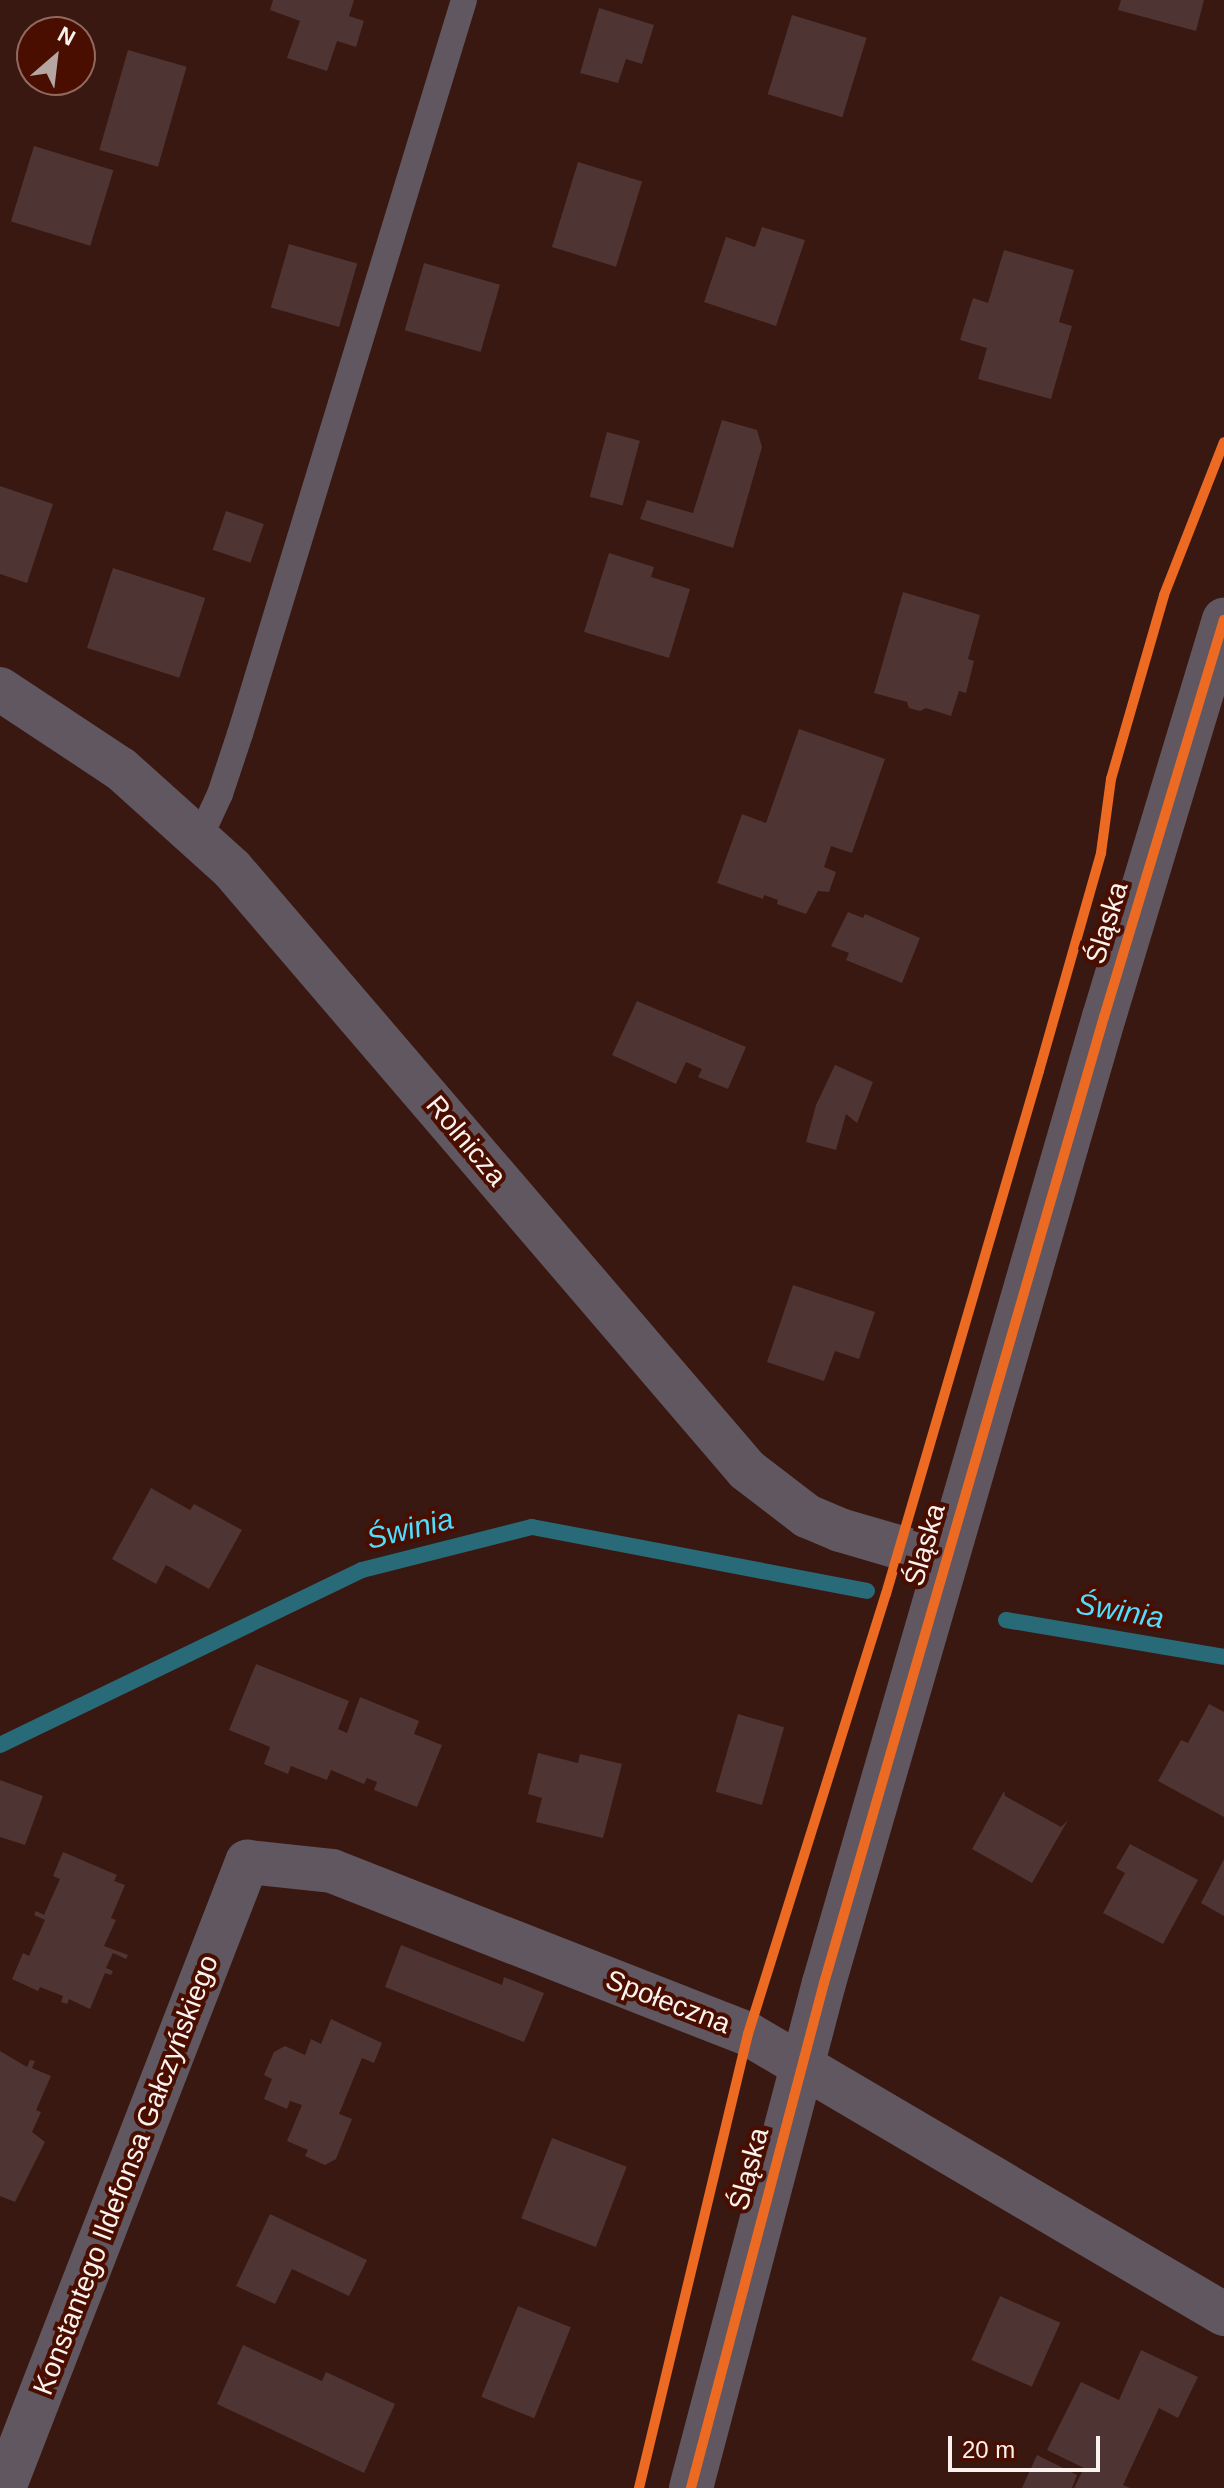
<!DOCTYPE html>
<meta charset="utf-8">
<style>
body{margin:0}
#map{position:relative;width:1224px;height:2488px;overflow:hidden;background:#391811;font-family:Helvetica,sans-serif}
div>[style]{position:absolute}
.stream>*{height:16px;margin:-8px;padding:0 8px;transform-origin:8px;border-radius:8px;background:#296a79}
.building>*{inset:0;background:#4e3432;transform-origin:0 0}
.service>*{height:26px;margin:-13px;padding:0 13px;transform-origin:13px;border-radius:13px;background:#615760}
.minor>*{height:44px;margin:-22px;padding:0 22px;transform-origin:22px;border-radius:22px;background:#615760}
.tertiary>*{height:44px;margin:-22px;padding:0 22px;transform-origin:22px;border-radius:22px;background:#615760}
.cycleway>*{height:10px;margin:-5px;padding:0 5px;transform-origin:5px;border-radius:5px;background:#ed6a23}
span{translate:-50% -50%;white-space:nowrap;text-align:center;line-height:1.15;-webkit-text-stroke:8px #4a0e00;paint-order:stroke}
.street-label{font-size:28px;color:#faf2ef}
.water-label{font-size:30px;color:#51ddfd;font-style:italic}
.north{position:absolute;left:16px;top:16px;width:80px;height:80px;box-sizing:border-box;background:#4a0e00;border:2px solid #906960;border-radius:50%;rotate:28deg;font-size:22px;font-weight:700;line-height:32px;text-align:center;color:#faf2ef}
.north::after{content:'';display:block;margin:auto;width:28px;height:36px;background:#b6a6a1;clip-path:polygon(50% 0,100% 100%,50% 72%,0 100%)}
.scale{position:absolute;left:948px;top:2436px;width:152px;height:36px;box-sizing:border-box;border:4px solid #faf2ef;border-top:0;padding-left:10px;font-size:24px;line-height:28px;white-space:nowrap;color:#faf2ef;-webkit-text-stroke:6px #4a0e00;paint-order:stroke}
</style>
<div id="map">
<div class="stream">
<i style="left:1006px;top:1620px;width:221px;rotate:9.6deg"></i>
<i style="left:0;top:1745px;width:402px;rotate:-25.8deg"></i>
<i style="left:362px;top:1570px;width:175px;rotate:-14.2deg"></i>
<i style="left:532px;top:1527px;width:341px;rotate:10.8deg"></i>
</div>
<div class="building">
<i style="clip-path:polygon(273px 0,354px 0,349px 16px,364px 21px,356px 47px,337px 41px,327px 71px,287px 58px,300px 21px,270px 10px)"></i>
<i style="clip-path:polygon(1121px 0,1204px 0,1196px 31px,1118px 10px)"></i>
<i style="clip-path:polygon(599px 8px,654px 25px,642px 64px,626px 59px,618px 83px,580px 73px)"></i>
<i style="left:792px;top:15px;width:78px;height:83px;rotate:17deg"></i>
<i style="left:128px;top:50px;width:61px;height:104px;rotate:16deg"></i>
<i style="left:34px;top:146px;width:83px;height:79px;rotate:17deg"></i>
<i style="left:578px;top:162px;width:67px;height:89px;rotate:17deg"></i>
<i style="clip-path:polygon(762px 227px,805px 240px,776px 326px,704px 302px,726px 237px,755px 247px)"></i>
<i style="left:289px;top:244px;width:71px;height:66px;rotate:16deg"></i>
<i style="clip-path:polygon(1004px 250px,1074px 270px,1059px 322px,1072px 326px,1051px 399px,978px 379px,987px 348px,960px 340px,973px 298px,988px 303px)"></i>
<i style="left:424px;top:263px;width:79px;height:70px;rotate:16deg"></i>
<i style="clip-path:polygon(722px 420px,757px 430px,762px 447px,733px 548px,640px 519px,647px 500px,693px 513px)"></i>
<i style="left:607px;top:432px;width:34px;height:67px;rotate:15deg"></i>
<i style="clip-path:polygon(0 486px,53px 504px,27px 583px,0 574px)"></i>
<i style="left:226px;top:511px;width:40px;height:41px;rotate:19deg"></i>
<i style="clip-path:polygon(609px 553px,654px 567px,651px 577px,690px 589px,669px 658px,584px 632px)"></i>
<i style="left:113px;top:568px;width:97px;height:84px;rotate:18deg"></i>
<i style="clip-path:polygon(903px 592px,980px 615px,968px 659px,974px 661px,966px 693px,959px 691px,951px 716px,926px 708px,920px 711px,909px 708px,907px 702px,874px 693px)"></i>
<i style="clip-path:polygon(799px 729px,885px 759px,852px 853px,831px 846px,824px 867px,836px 872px,829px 892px,818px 891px,806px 914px,777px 904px,778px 900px,764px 895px,763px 899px,717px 883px,742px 814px,766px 823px)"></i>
<i style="clip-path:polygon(848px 912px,863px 918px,865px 914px,920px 938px,902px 983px,846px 960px,849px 953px,831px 946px)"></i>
<i style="clip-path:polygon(637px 1001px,746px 1047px,728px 1089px,698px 1077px,702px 1069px,686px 1062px,676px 1084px,612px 1055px)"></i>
<i style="clip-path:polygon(835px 1065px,873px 1082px,857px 1123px,846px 1114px,836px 1150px,806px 1142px,816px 1105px)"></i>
<i style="clip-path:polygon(793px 1285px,875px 1312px,859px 1359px,835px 1351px,824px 1381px,767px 1362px)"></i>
<i style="clip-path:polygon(151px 1488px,190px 1510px,194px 1504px,242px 1530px,209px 1589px,166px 1565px,156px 1584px,112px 1559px)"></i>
<i style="clip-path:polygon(256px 1664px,349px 1701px,338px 1729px,347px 1733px,360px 1697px,419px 1721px,414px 1734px,442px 1745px,417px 1807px,374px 1790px,377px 1782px,367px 1778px,364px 1784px,331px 1770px,327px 1780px,291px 1766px,288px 1774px,264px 1764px,270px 1747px,229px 1730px)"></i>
<i style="clip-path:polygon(1209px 1704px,1224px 1712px,1224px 1817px,1158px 1781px,1181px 1740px,1188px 1743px)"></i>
<i style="left:738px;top:1714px;width:48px;height:81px;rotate:16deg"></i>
<i style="clip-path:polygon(538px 1753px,578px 1763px,580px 1754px,622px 1764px,603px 1838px,536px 1822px,542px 1798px,528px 1794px)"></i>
<i style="clip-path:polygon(0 1780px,43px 1796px,25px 1845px,0 1837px)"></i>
<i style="clip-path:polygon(1004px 1791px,1005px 1796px,1061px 1827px,1068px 1820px,1032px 1883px,972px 1849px)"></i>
<i style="clip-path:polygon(1130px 1844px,1198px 1880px,1163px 1944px,1103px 1913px,1125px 1873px,1116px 1868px)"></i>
<i style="clip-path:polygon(63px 1852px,117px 1875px,114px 1881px,125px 1885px,111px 1918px,116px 1920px,104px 1946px,128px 1955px,126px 1959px,113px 1953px,106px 1968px,113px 1971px,111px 1975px,105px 1973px,90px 2009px,69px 1999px,67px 2004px,61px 2002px,63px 1996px,40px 1987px,38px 1991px,12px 1979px,23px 1953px,29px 1956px,45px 1920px,34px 1915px,36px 1911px,44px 1915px,60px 1879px,53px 1876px)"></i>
<i style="clip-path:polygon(1224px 1859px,1224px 1916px,1201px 1903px)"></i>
<i style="clip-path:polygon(401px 1945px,502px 1985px,504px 1977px,544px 1993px,524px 2042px,385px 1987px)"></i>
<i style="clip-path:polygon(331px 2019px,382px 2043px,374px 2063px,362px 2058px,339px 2114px,352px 2119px,336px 2159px,325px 2165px,305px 2156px,308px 2150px,287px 2141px,302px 2105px,290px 2101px,287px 2109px,264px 2099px,272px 2079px,264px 2075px,274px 2052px,285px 2046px,305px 2055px,311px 2039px,321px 2044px)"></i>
<i style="clip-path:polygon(0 2051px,27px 2067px,30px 2060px,35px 2061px,32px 2068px,51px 2076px,36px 2110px,41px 2112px,32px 2132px,45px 2142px,15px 2202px,0 2196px)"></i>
<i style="left:552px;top:2138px;width:80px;height:86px;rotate:21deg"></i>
<i style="clip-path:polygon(270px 2214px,367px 2260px,349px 2296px,292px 2269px,275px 2304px,236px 2286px)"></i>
<i style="left:1000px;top:2296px;width:66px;height:70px;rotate:24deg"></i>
<i style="left:518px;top:2306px;width:57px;height:98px;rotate:22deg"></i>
<i style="clip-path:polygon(243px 2345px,322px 2381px,326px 2372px,395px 2404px,364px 2473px,217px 2404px)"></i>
<i style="clip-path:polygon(1141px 2350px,1198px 2377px,1178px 2418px,1159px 2408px,1123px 2485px,1130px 2488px,1074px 2488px,1084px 2468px,1047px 2450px,1081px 2382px,1119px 2400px)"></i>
<i style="clip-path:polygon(1037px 2455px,1077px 2475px,1072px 2488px,1022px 2488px)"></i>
</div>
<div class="service">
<i style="left:200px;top:837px;width:47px;rotate:-65.1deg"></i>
<i style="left:220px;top:794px;width:63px;rotate:-71.6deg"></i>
<i style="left:240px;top:734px;width:767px;rotate:-73.03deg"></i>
</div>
<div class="minor">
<i style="left:0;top:689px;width:145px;rotate:33.5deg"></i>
<i style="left:121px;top:769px;width:149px;rotate:42deg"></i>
<i style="left:232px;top:869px;width:791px;rotate:49.41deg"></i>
<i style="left:747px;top:1470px;width:76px;rotate:37.5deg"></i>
<i style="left:807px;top:1516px;width:36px;rotate:23deg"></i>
<i style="left:840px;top:1530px;width:110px;rotate:16.3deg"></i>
<i style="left:4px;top:2488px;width:672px;rotate:-68.78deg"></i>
<i style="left:247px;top:1862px;width:85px;rotate:6deg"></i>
<i style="left:332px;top:1871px;width:447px;rotate:21.4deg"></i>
<i style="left:748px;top:2034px;width:552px;rotate:30.47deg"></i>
</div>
<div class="tertiary">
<i style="left:691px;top:2488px;width:522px;rotate:-75.25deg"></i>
<i style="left:824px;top:1983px;width:1006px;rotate:-73.84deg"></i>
<i style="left:1104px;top:1017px;width:415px;rotate:-73.2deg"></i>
</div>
<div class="cycleway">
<i style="left:639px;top:2488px;width:467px;rotate:-76.5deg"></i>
<i style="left:748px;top:2034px;width:461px;rotate:-72.6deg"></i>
<i style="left:886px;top:1594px;width:545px;rotate:-73.69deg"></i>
<i style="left:1039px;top:1071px;width:227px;rotate:-74.1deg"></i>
<i style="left:1101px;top:853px;width:75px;rotate:-82.3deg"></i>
<i style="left:1111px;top:779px;width:191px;rotate:-73.9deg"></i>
<i style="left:1164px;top:595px;width:164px;rotate:-68.6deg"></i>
<i style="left:691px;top:2488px;width:522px;rotate:-75.25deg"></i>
<i style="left:824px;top:1983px;width:1006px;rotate:-73.84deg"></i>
<i style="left:1104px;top:1017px;width:415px;rotate:-73.2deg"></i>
</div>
<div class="street-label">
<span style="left:1107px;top:923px;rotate:-73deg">Śląska</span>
<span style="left:466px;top:1141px;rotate:50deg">Rolnicza</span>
<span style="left:925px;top:1545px;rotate:-74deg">Śląska</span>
<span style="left:668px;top:2002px;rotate:21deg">Społeczna</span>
<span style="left:749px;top:2169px;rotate:-75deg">Śląska</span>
<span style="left:126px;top:2175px;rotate:-69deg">Konstantego Ildefonsa Gałczyńskiego</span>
</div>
<div class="water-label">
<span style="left:410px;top:1529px;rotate:-14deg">Świnia</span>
<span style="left:1120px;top:1611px;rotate:10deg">Świnia</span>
</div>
<div class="north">N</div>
<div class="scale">20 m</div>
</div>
